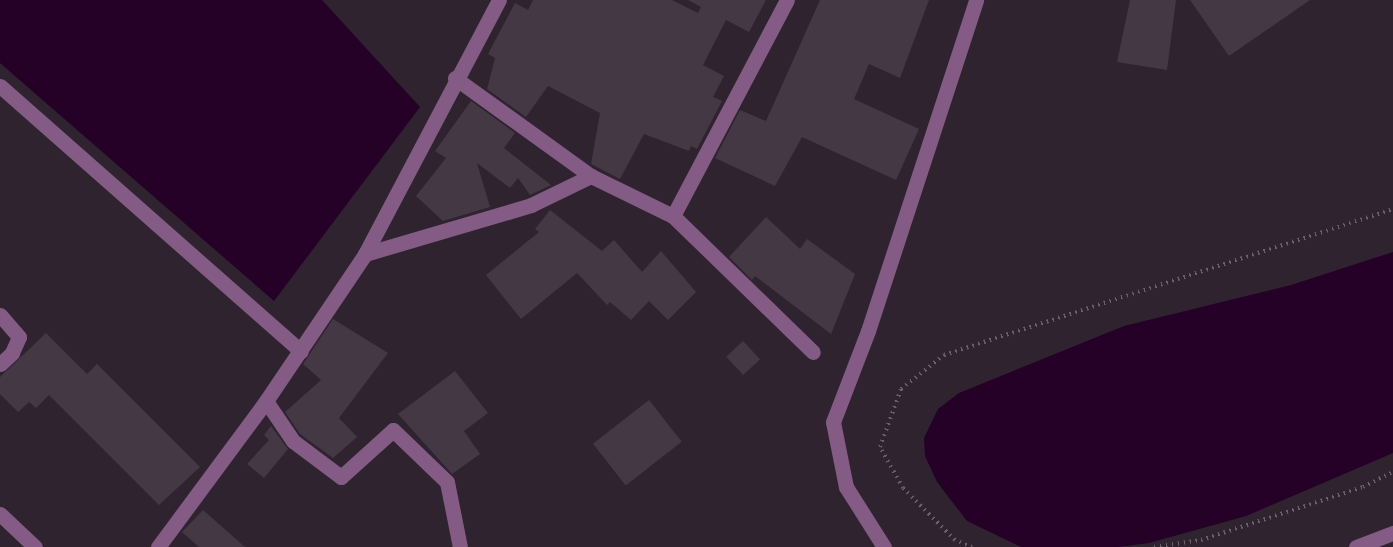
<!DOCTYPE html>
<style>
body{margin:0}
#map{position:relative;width:1393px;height:547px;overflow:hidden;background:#2e232f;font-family:Signika,sans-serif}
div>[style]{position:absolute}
.water>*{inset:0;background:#250027}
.building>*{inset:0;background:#443845;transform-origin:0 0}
.path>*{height:4px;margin-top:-2px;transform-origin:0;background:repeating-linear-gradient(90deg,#6a606b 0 1.5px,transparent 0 6px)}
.minor>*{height:15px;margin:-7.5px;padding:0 7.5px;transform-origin:7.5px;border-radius:7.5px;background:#835b84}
span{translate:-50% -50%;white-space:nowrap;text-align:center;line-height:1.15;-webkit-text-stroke:5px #130e13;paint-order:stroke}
</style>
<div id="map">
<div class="water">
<i style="clip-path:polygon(0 0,322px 0,420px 107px,274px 301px,0 63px)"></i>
<i style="clip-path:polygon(1393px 252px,1393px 453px,1246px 516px,1149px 543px,1118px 547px,1021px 547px,967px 521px,937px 482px,925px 456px,924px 438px,938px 409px,959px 393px,1124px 326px,1291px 285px)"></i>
</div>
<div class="building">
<i style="clip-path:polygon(533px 0,672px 0,698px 13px,701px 7px,688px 0,766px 0,749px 32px,726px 20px,703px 65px,724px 76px,713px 97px,722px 101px,697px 149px,691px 146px,689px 151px,644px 134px,620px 179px,591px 164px,600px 113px,548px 86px,526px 117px,487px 89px,495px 58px,488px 54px,515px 3px,528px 10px)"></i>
<i style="clip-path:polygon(820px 0,929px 0,900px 78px,869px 64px,854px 99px,919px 129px,896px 180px,802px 137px,775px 186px,715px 158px,740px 110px,766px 121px)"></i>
<i style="clip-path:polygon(1130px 0,1176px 0,1167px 70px,1117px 62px)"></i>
<i style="clip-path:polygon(1190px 0,1310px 0,1229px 56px)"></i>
<i style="clip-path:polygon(471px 101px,515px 133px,504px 148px,551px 185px,530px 195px,518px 178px,510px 188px,477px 163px,490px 207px,443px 221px,416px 196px,446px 158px,435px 151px)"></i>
<i style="clip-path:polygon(550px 210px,602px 251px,614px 240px,642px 272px,661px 251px,696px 292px,668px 320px,649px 301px,631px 320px,610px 302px,607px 305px,577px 273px,521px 319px,486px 275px,539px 232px,535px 229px)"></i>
<i style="clip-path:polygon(766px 217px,800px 249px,807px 239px,855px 274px,831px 334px,755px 276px,752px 280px,729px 257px)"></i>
<i style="clip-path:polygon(333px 319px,388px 353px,339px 418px,357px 437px,333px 458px,300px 434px,285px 412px,321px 380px,303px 364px)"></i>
<i style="clip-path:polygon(46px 333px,87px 374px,97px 364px,200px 467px,159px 505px,49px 395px,36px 408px,29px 402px,18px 412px,0 394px,0 377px)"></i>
<i style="left:743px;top:341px;width:25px;height:23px;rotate:47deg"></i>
<i style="clip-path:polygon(455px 371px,488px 413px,464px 431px,480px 454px,452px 474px,398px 414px)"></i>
<i style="left:649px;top:400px;width:53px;height:71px;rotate:52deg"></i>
<i style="clip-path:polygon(271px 426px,288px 449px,264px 478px,247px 464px,269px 440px,264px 435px)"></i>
<i style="clip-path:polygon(203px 510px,245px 547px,199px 547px,182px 532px)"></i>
</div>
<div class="path">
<i style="left:972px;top:547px;width:18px;rotate:-158deg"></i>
<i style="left:955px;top:540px;width:74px;rotate:-135deg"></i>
<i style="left:903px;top:488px;width:47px;rotate:-119.3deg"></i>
<i style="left:880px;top:447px;width:62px;rotate:-70.1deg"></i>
<i style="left:901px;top:389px;width:55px;rotate:-38.3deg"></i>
<i style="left:944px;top:355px;width:472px;rotate:-18deg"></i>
<i style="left:1154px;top:547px;width:48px;rotate:-8.5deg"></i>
<i style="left:1201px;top:540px;width:170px;rotate:-18.1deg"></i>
<i style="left:1363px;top:487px;width:34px;rotate:-27deg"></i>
</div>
<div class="minor">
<i style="left:455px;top:78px;width:168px;rotate:35.8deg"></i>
<i style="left:591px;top:176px;width:91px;rotate:26deg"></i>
<i style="left:673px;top:216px;width:195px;rotate:44.2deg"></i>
<i style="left:0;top:86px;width:401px;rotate:41.4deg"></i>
<i style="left:673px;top:216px;width:244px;rotate:-62.2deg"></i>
<i style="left:365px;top:254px;width:173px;rotate:-16.4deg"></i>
<i style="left:531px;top:205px;width:67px;rotate:-25.8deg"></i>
<i style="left:0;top:315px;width:29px;rotate:49deg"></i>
<i style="left:19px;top:337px;width:17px;rotate:114deg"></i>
<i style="left:12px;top:353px;width:16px;rotate:137deg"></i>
<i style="left:266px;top:401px;width:48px;rotate:56deg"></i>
<i style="left:293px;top:441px;width:60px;rotate:36.9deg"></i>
<i style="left:341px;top:477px;width:70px;rotate:-42.1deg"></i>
<i style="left:393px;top:430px;width:75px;rotate:43.9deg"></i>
<i style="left:447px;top:482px;width:66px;rotate:78.7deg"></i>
<i style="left:0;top:514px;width:48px;rotate:43.3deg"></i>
<i style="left:158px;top:547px;width:182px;rotate:-53.5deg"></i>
<i style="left:266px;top:401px;width:177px;rotate:-56deg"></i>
<i style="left:365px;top:254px;width:287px;rotate:-62.2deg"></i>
<i style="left:884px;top:547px;width:71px;rotate:-122.3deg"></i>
<i style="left:846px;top:487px;width:66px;rotate:-101.3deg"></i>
<i style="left:833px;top:422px;width:97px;rotate:-69deg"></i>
<i style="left:868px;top:331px;width:348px;rotate:-71.9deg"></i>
<i style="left:1356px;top:547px;width:40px;rotate:-21deg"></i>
</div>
</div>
